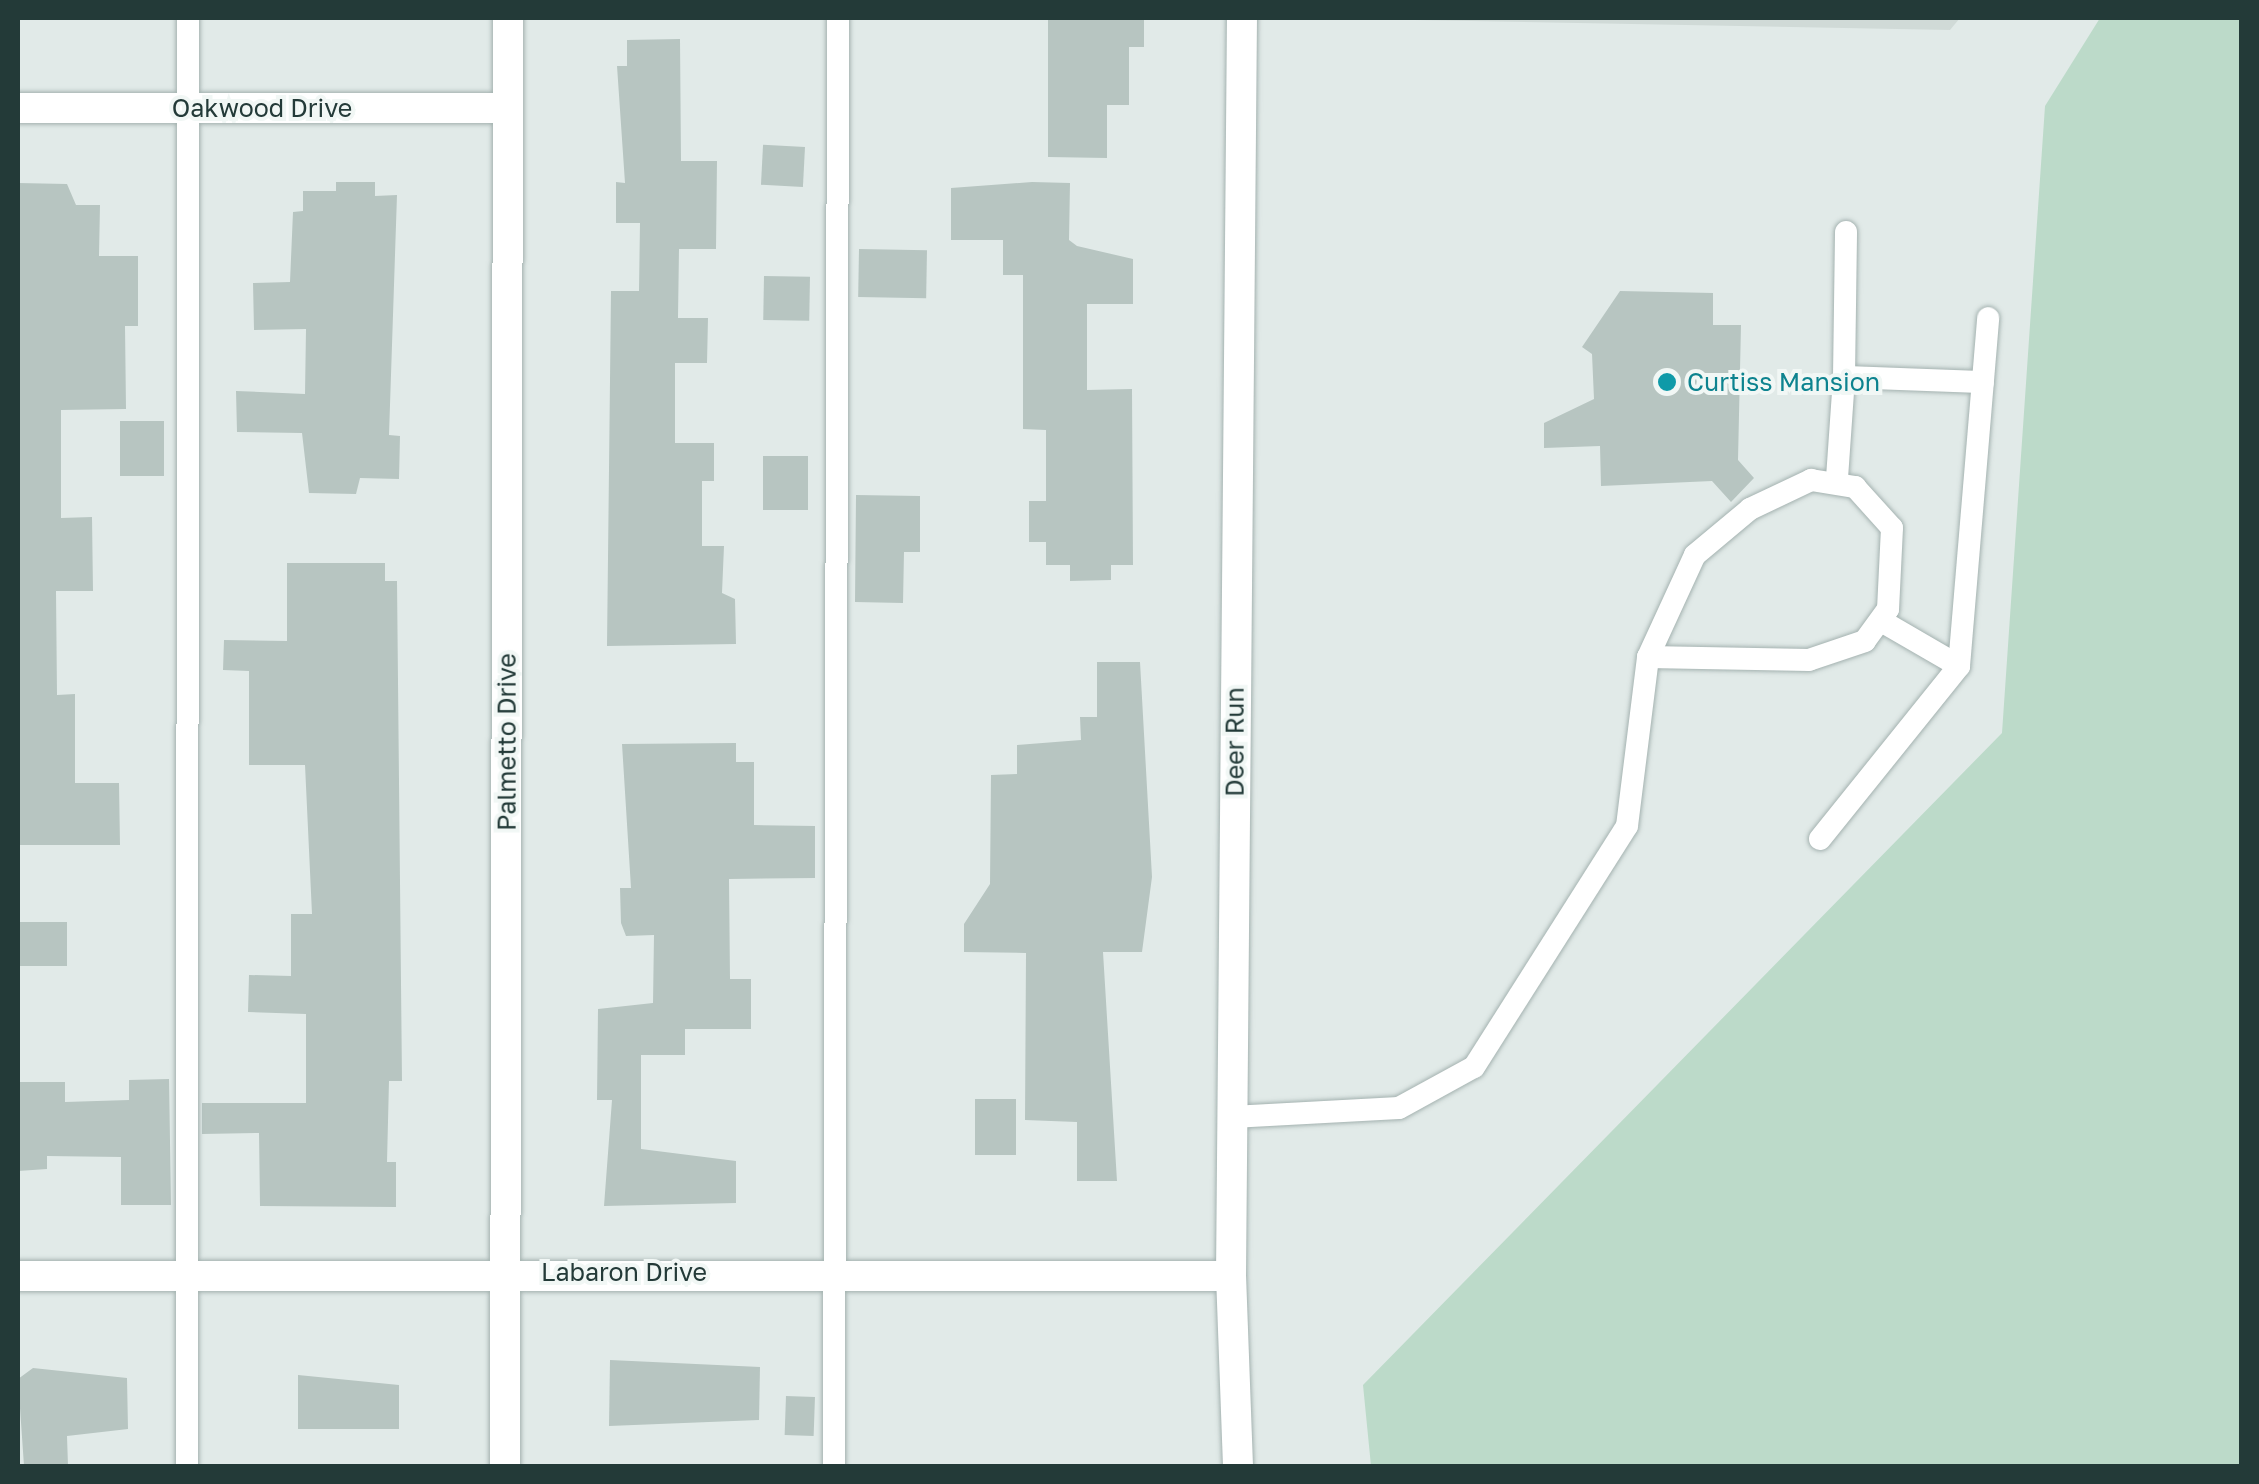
<!DOCTYPE html>
<style>
body{margin:0}
#map{position:relative;width:2259px;height:1484px;overflow:hidden;background:#e1eae8;font-family:"Golos Text",sans-serif}
div>[style]{position:absolute}
.built>*{inset:0;background:#d0dad7}
.green>*{inset:0;background:#bcdac9}
.building>*{inset:0;background:#b7c5c1;transform-origin:0 0}
.roads{filter:drop-shadow(0 0 2px #a4b2b0) drop-shadow(0 0 2px #a4b2b0)}
.lane>*{height:22px;margin:-11px;padding:0 11px;transform-origin:11px;border-radius:11px;background:#fff}
.street>*{height:30px;margin:-15px;padding:0 15px;transform-origin:15px;border-radius:15px;background:#fff}
.dots>*{width:28px;height:28px;translate:-50% -50%;box-sizing:border-box;border:5px solid #f1f7f5;border-radius:50%}
span{translate:-50% -50%;white-space:nowrap;text-align:center;line-height:1.15;-webkit-text-stroke:8px #f1f7f5;paint-order:stroke}
.street-label{font-size:25px;color:#233a38}
.culture-label{font-size:25px;color:#0d838f}
.left{translate:0 -50%;text-align:left}
.frame{position:absolute;inset:0;border:20px solid #233a38;pointer-events:none}
</style>
<div id="map">
<div class="built">
<i style="clip-path:polygon(1304px 18px,1960px 18px,1950px 30px)"></i>
</div>
<div class="green">
<i style="clip-path:polygon(2100px 18px,2241px 18px,2241px 1466px,1371px 1466px,1363px 1385px,2002px 733px,2045px 106px)"></i>
</div>
<div class="building">
<i style="clip-path:polygon(1048px 18px,1144px 18px,1144px 47px,1129px 47px,1129px 105px,1107px 105px,1107px 158px,1048px 157px)"></i>
<i style="clip-path:polygon(680px 39px,681px 161px,717px 161px,716px 249px,679px 249px,678px 318px,708px 318px,707px 363px,675px 363px,675px 443px,714px 443px,714px 481px,702px 481px,702px 546px,724px 546px,722px 593px,735px 599px,736px 644px,607px 646px,611px 291px,639px 291px,640px 223px,616px 223px,616px 182px,625px 183px,617px 66px,627px 66px,627px 40px)"></i>
<i style="left:805px;top:147px;width:40px;height:42px;rotate:93deg"></i>
<i style="clip-path:polygon(336px 182px,375px 182px,375px 196px,397px 195px,389px 435px,400px 436px,399px 479px,360px 478px,356px 494px,309px 493px,302px 433px,237px 432px,236px 391px,305px 394px,306px 329px,254px 330px,253px 283px,290px 282px,293px 212px,303px 211px,303px 191px,336px 191px)"></i>
<i style="clip-path:polygon(1032px 182px,1070px 183px,1069px 240px,1077px 246px,1133px 259px,1133px 304px,1087px 304px,1087px 390px,1132px 389px,1133px 565px,1111px 565px,1111px 580px,1070px 581px,1070px 565px,1046px 565px,1046px 542px,1029px 542px,1029px 501px,1046px 501px,1046px 430px,1023px 429px,1023px 275px,1003px 275px,1003px 240px,951px 240px,951px 188px)"></i>
<i style="clip-path:polygon(18px 183px,67px 184px,76px 205px,100px 205px,99px 256px,138px 256px,138px 326px,125px 326px,126px 409px,61px 410px,61px 518px,92px 517px,93px 591px,56px 591px,57px 695px,75px 694px,75px 783px,119px 783px,120px 845px,18px 845px)"></i>
<i style="left:859px;top:249px;width:68px;height:48px;rotate:1deg"></i>
<i style="left:764px;top:276px;width:46px;height:44px;rotate:1deg"></i>
<i style="clip-path:polygon(1620px 291px,1713px 293px,1713px 325px,1741px 325px,1738px 460px,1754px 478px,1731px 502px,1712px 481px,1601px 486px,1600px 446px,1544px 448px,1544px 423px,1594px 399px,1592px 354px,1582px 347px)"></i>
<i style="left:120px;top:421px;width:44px;height:55px"></i>
<i style="left:763px;top:456px;width:45px;height:54px"></i>
<i style="clip-path:polygon(856px 495px,920px 496px,920px 552px,904px 552px,903px 603px,855px 602px)"></i>
<i style="clip-path:polygon(287px 563px,385px 563px,385px 581px,397px 581px,402px 1081px,389px 1081px,387px 1162px,396px 1162px,396px 1207px,260px 1206px,259px 1133px,202px 1134px,202px 1103px,306px 1103px,306px 1014px,248px 1012px,249px 975px,291px 976px,291px 914px,312px 914px,305px 765px,249px 765px,249px 671px,223px 670px,224px 640px,287px 641px)"></i>
<i style="clip-path:polygon(1097px 662px,1140px 662px,1152px 877px,1142px 952px,1103px 952px,1117px 1181px,1077px 1181px,1077px 1122px,1025px 1120px,1026px 953px,964px 952px,964px 924px,990px 884px,991px 775px,1017px 774px,1017px 745px,1081px 740px,1080px 717px,1097px 717px)"></i>
<i style="clip-path:polygon(736px 743px,736px 762px,754px 762px,754px 825px,815px 826px,815px 878px,729px 879px,730px 979px,751px 979px,751px 1029px,685px 1029px,685px 1055px,641px 1055px,641px 1149px,736px 1161px,736px 1203px,604px 1206px,612px 1100px,597px 1100px,598px 1009px,653px 1003px,654px 935px,626px 936px,621px 923px,620px 888px,631px 888px,622px 744px)"></i>
<i style="left:18px;top:922px;width:49px;height:44px"></i>
<i style="clip-path:polygon(169px 1079px,171px 1205px,121px 1205px,121px 1157px,47px 1156px,47px 1169px,18px 1171px,18px 1082px,65px 1082px,65px 1102px,129px 1100px,129px 1080px)"></i>
<i style="left:975px;top:1099px;width:41px;height:56px"></i>
<i style="clip-path:polygon(610px 1360px,760px 1367px,759px 1420px,609px 1426px)"></i>
<i style="clip-path:polygon(33px 1368px,127px 1378px,128px 1429px,67px 1436px,68px 1466px,24px 1466px,18px 1379px)"></i>
<i style="clip-path:polygon(298px 1375px,399px 1385px,399px 1429px,298px 1429px)"></i>
<i style="left:786px;top:1396px;width:29px;height:39px;rotate:2deg"></i>
</div>
<div class="roads">
<div class="lane">
<i style="left:1844px;top:377px;width:145px;rotate:-89.2deg"></i>
<i style="left:1837px;top:478px;width:101px;rotate:-86deg"></i>
<i style="left:1844px;top:377px;width:139px;rotate:2.1deg"></i>
<i style="left:1959px;top:666px;width:349px;rotate:-85.2deg"></i>
<i style="left:1820px;top:839px;width:222px;rotate:-51.2deg"></i>
<i style="left:1959px;top:666px;width:88px;rotate:-149.9deg"></i>
<i style="left:1232px;top:1117px;width:167px;rotate:-3.1deg"></i>
<i style="left:1399px;top:1108px;width:85px;rotate:-28.7deg"></i>
<i style="left:1474px;top:1067px;width:285px;rotate:-57.6deg"></i>
<i style="left:1627px;top:826px;width:170px;rotate:-82.9deg"></i>
<i style="left:1648px;top:657px;width:112px;rotate:-65.3deg"></i>
<i style="left:1695px;top:555px;width:72px;rotate:-39.9deg"></i>
<i style="left:1750px;top:509px;width:68px;rotate:-25.4deg"></i>
<i style="left:1811px;top:480px;width:45px;rotate:9deg"></i>
<i style="left:1855px;top:487px;width:55px;rotate:47.9deg"></i>
<i style="left:1892px;top:528px;width:81px;rotate:92.8deg"></i>
<i style="left:1888px;top:609px;width:39px;rotate:126deg"></i>
<i style="left:1865px;top:641px;width:59px;rotate:161.3deg"></i>
<i style="left:1809px;top:660px;width:161px;rotate:-178.9deg"></i>
<i style="left:187px;top:1466px;width:1448px;rotate:-89.96deg"></i>
<i style="left:834px;top:1466px;width:1448px;rotate:-89.84deg"></i>
</div>
<div class="street">
<i style="left:18px;top:108px;width:489px"></i>
<i style="left:18px;top:1276px;width:1213px"></i>
<i style="left:505px;top:1466px;width:1448px;rotate:-89.88deg"></i>
<i style="left:1238px;top:1466px;width:190px;rotate:-92.1deg"></i>
<i style="left:1231px;top:1276px;width:1258px;rotate:-89.5deg"></i>
</div>
</div>
<div class="dots">
<i style="left:1667px;top:382px;background:#0f9aa8"></i>
</div>
<div class="street-label">
<span style="left:262px;top:108px">Oakwood Drive</span>
<span style="left:507px;top:742px;rotate:-90deg">Palmetto Drive</span>
<span style="left:1235px;top:742px;rotate:-90deg">Deer Run</span>
<span style="left:624px;top:1272px">Labaron Drive</span>
</div>
<div class="culture-label">
<span class="left" style="left:1687px;top:382px">Curtiss Mansion</span>
</div>
<div class="frame"></div>
</div>
